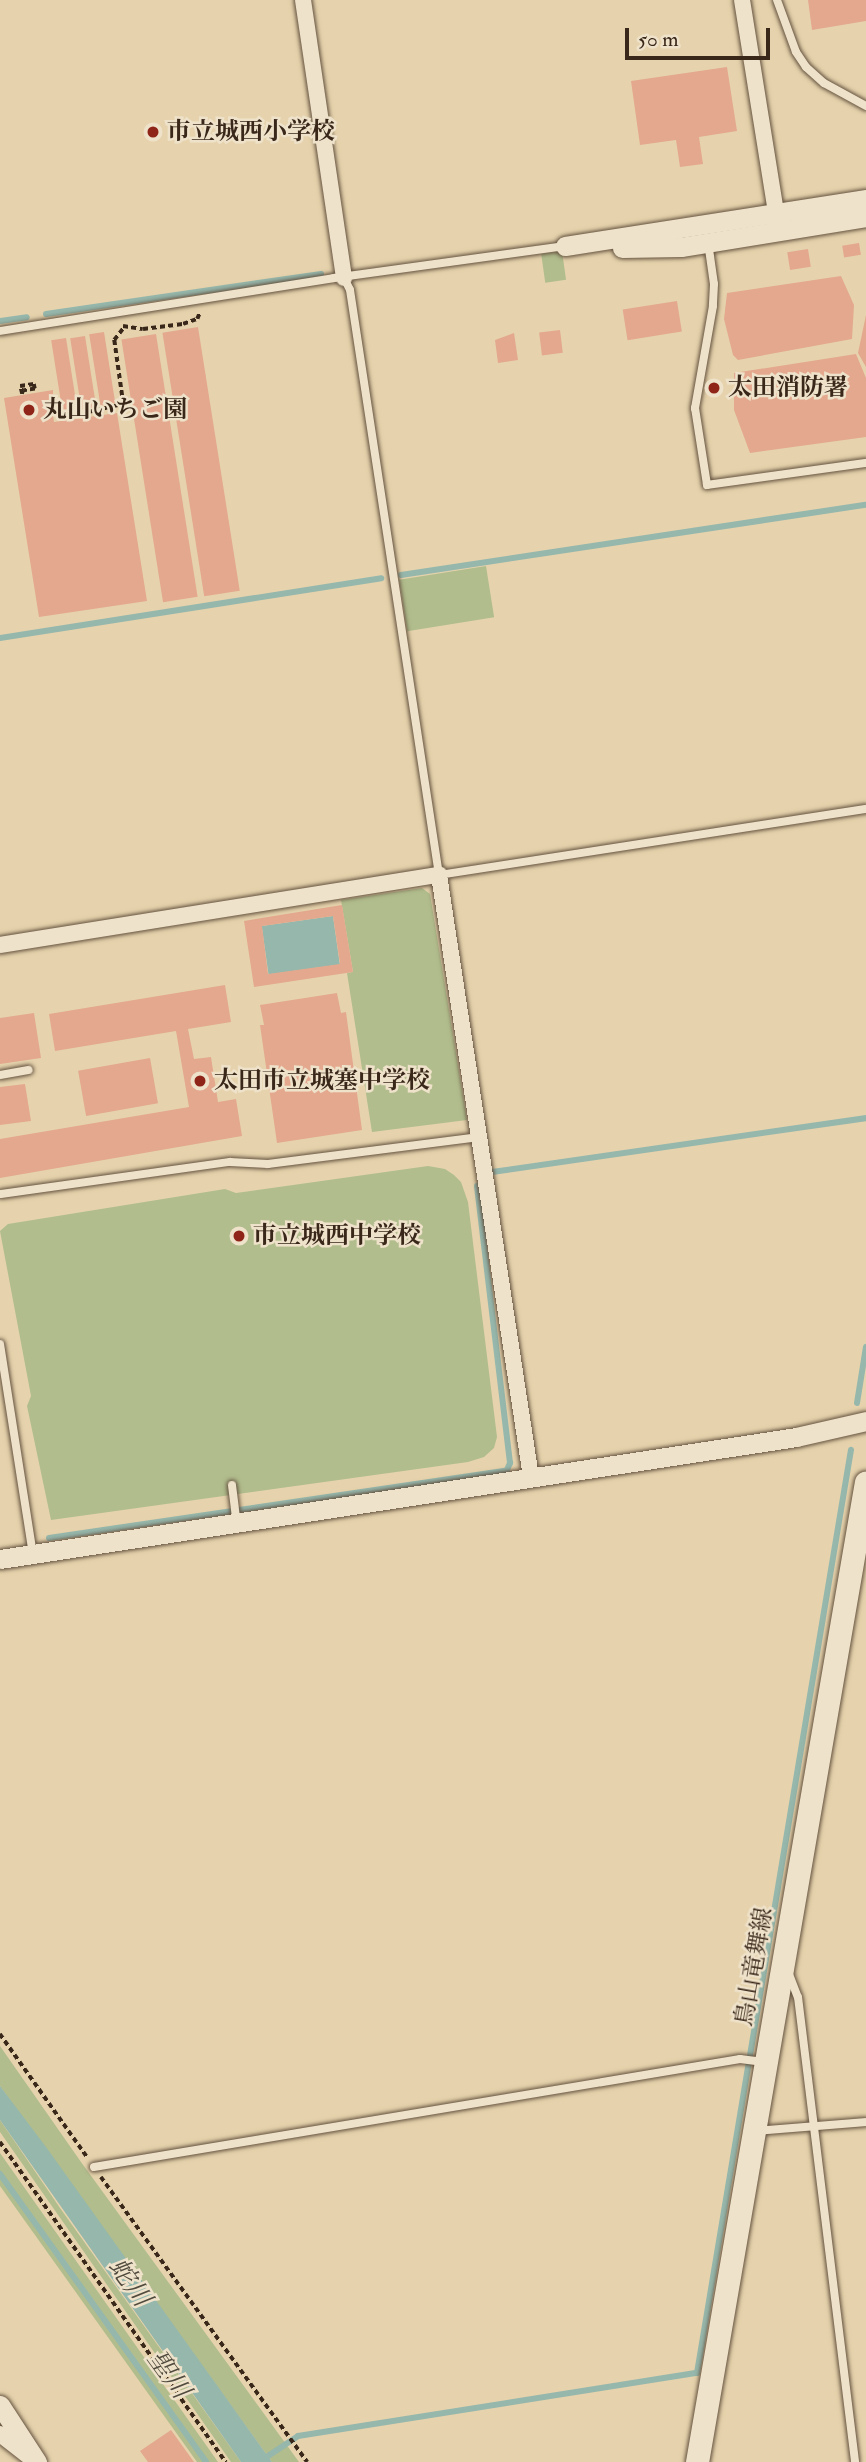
<!DOCTYPE html>
<meta charset="utf-8">
<style>
body{margin:0}
#map{position:relative;width:866px;height:2462px;overflow:hidden;background:#e6d3ad;font-family:"IM FELL Double Pica","Noto Serif JP",serif}
div>[style]{position:absolute}
.green>*{inset:0;background:#b1bd8d;transform-origin:0 0}
.water>*{inset:0;background:#96b7ac;transform-origin:0 0}
.stream>*{height:6px;margin:-3px;padding:0 3px;transform-origin:3px;border-radius:3px;background:#96b7ac}
.building>*{inset:0;background:#e3a88e;transform-origin:0 0}
.path>*{height:3.5px;margin-top:-1.75px;transform-origin:0;background:repeating-linear-gradient(90deg,#39271a 0 5px,transparent 0 8.5px)}
.roads{filter:drop-shadow(0 0 2px #64523f) drop-shadow(0 0 2px #64523f)}
.service>*{height:8px;margin:-4px;padding:0 4px;transform-origin:4px;border-radius:4px;background:#efe2ca}
.minor>*{height:16px;margin:-8px;padding:0 8px;transform-origin:8px;border-radius:8px;background:#efe2ca}
.tertiary>*{height:19px;margin:-9.5px;padding:0 9.5px;transform-origin:9.5px;border-radius:9.5px;background:#efe2ca}
.secondary>*{height:23px;margin:-11.5px;padding:0 11.5px;transform-origin:11.5px;border-radius:11.5px;background:#efe2ca}
.dots>*{width:19px;height:19px;translate:-50% -50%;box-sizing:border-box;border:4px solid #efe2ca;border-radius:50%}
span{translate:-50% -50%;white-space:nowrap;text-align:center;line-height:1.15;-webkit-text-stroke:5px #efe2ca;paint-order:stroke}
.poi-label{font-size:24px;color:#39271a;font-weight:700}
.left{translate:0 -50%;text-align:left}
.street-label{font-size:24px;color:#39271a}
.water-label{font-size:26px;color:#504b3e;font-style:italic}
.scale{position:absolute;left:625px;top:28px;width:145px;height:32px;box-sizing:border-box;border:4px solid #39271a;border-top:0;padding-left:9px;font-size:21px;line-height:24px;white-space:nowrap;color:#39271a;-webkit-text-stroke:5px #efe2ca;paint-order:stroke}
</style>
<div id="map">
<div class="green">
<i style="left:562px;top:251px;width:29px;height:21px;rotate:82deg"></i>
<i style="left:486px;top:566px;width:52px;height:88px;rotate:81deg"></i>
<i style="clip-path:polygon(422px 888px,430px 894px,467px 1120px,372px 1132px,347px 973px,353px 972px,341px 900px)"></i>
<i style="clip-path:polygon(428px 1166px,445px 1169px,454px 1175px,461px 1182px,468px 1202px,497px 1437px,494px 1448px,484px 1457px,468px 1462px,51px 1520px,27px 1406px,31px 1396px,0 1231px,8px 1224px,225px 1189px,236px 1193px)"></i>
<i style="clip-path:polygon(0 2046px,81px 2162px,299px 2462px,272px 2462px,74px 2189px,0 2086px)"></i>
<i style="clip-path:polygon(0 2120px,60px 2208px,241px 2462px,231px 2462px,0 2132px)"></i>
<i style="clip-path:polygon(0 2153px,218px 2462px,197px 2462px,0 2186px)"></i>
</div>
<div class="water">
<i style="left:333px;top:916px;width:49px;height:72px;rotate:82deg"></i>
<i style="clip-path:polygon(0 2086px,46px 2147px,272px 2462px,241px 2462px,0 2120px)"></i>
</div>
<div class="stream">
<i style="left:46px;top:314px;width:278px;rotate:-8.3deg"></i>
<i style="left:0;top:321px;width:27px;rotate:-8deg"></i>
<i style="left:401px;top:575px;width:470px;rotate:-8.6deg"></i>
<i style="left:0;top:638px;width:386px;rotate:-8.9deg"></i>
<i style="left:492px;top:1172px;width:378px;rotate:-8.2deg"></i>
<i style="left:857px;top:1403px;width:57px;rotate:-80.9deg"></i>
<i style="left:49px;top:1538px;width:463px;rotate:-8.4deg"></i>
<i style="left:507px;top:1470px;width:8px;rotate:-67deg"></i>
<i style="left:510px;top:1463px;width:279px;rotate:-96.8deg"></i>
<i style="left:0;top:2174px;width:354px;rotate:54.4deg"></i>
<i style="left:259px;top:2462px;width:47px;rotate:-33.7deg"></i>
<i style="left:298px;top:2436px;width:404px;rotate:-9deg"></i>
<i style="left:697px;top:2373px;width:936px;rotate:-80.53deg"></i>
</div>
<div class="building">
<i style="clip-path:polygon(808px 0,866px 0,866px 21px,812px 30px)"></i>
<i style="clip-path:polygon(727px 67px,737px 131px,699px 137px,703px 164px,680px 167px,676px 140px,640px 145px,631px 81px)"></i>
<i style="left:859px;top:243px;width:12px;height:17px;rotate:81deg"></i>
<i style="left:808px;top:249px;width:18px;height:21px;rotate:81deg"></i>
<i style="clip-path:polygon(841px 276px,854px 305px,852px 339px,738px 360px,733px 355px,724px 319px,727px 293px)"></i>
<i style="left:677px;top:301px;width:31px;height:55px;rotate:81deg"></i>
<i style="clip-path:polygon(866px 315px,866px 367px,858px 353px)"></i>
<i style="left:198px;top:327px;width:267px;height:36px;rotate:81deg"></i>
<i style="left:560px;top:330px;width:23px;height:21px;rotate:83deg"></i>
<i style="left:104px;top:332px;width:72px;height:15px;rotate:81deg"></i>
<i style="clip-path:polygon(514px 333px,518px 360px,498px 363px,495px 340px)"></i>
<i style="left:156px;top:334px;width:266px;height:35px;rotate:81deg"></i>
<i style="left:85px;top:336px;width:72px;height:15px;rotate:81deg"></i>
<i style="left:66px;top:338px;width:72px;height:15px;rotate:81deg"></i>
<i style="clip-path:polygon(856px 354px,866px 378px,866px 437px,750px 453px,734px 410px,734px 373px)"></i>
<i style="clip-path:polygon(53px 390px,53px 395px,50px 396px,54px 422px,117px 413px,147px 601px,39px 617px,4px 398px)"></i>
<i style="clip-path:polygon(evenodd,342px 905px,353px 972px,254px 987px,244px 921px,342px 905px,333px 916px,340px 964px,268px 974px,262px 926px,333px 916px)"></i>
<i style="clip-path:polygon(225px 985px,231px 1022px,188px 1029px,194px 1059px,211px 1057px,218px 1102px,236px 1099px,242px 1136px,0 1178px,0 1139px,189px 1107px,176px 1031px,55px 1051px,49px 1014px)"></i>
<i style="clip-path:polygon(337px 993px,341px 1013px,346px 1012px,362px 1130px,277px 1143px,260px 1025px,264px 1025px,260px 1005px)"></i>
<i style="clip-path:polygon(34px 1013px,41px 1058px,0 1064px,0 1018px)"></i>
<i style="left:150px;top:1058px;width:46px;height:73px;rotate:80deg"></i>
<i style="clip-path:polygon(25px 1084px,31px 1121px,0 1125px,0 1087px)"></i>
<i style="clip-path:polygon(171px 2430px,194px 2462px,148px 2462px,140px 2451px)"></i>
</div>
<div class="path">
<i style="left:123px;top:326px;width:20px;rotate:9deg"></i>
<i style="left:143px;top:329px;width:40px;rotate:-7.1deg"></i>
<i style="left:183px;top:324px;width:15px;rotate:-20deg"></i>
<i style="left:197px;top:319px;width:8px;rotate:-67deg"></i>
<i style="left:34px;top:384px;width:5px;rotate:79deg"></i>
<i style="left:35px;top:389px;width:12px;rotate:171deg"></i>
<i style="left:23px;top:391px;width:3px;rotate:108deg"></i>
<i style="left:22px;top:394px;width:8px;rotate:-104deg"></i>
<i style="left:20px;top:386px;width:14px;rotate:-8deg"></i>
<i style="left:88px;top:412px;width:36px;rotate:-13deg"></i>
<i style="left:123px;top:404px;width:65px;rotate:-98deg"></i>
<i style="left:114px;top:340px;width:16px;rotate:-52deg"></i>
<i style="left:0;top:2034px;width:151px;rotate:54.7deg"></i>
<i style="left:0;top:2142px;width:392px;rotate:54.8deg"></i>
<i style="left:101px;top:2177px;width:352px;rotate:54.1deg"></i>
</div>
<div class="roads">
<div class="service">
<i style="left:777px;top:0;width:55px;rotate:69.9deg"></i>
<i style="left:796px;top:52px;width:18px;rotate:56deg"></i>
<i style="left:806px;top:67px;width:24px;rotate:42deg"></i>
<i style="left:824px;top:83px;width:48px;rotate:28.7deg"></i>
<i style="left:708px;top:242px;width:42px;rotate:81.9deg"></i>
<i style="left:714px;top:284px;width:22px;rotate:93deg"></i>
<i style="left:713px;top:306px;width:104px;rotate:100deg"></i>
<i style="left:695px;top:408px;width:78px;rotate:81.1deg"></i>
<i style="left:707px;top:485px;width:161px;rotate:-7.9deg"></i>
<i style="left:344px;top:278px;width:13px;rotate:63deg"></i>
<i style="left:350px;top:290px;width:592px;rotate:81.35deg"></i>
<i style="left:439px;top:875px;width:432px;rotate:-8.8deg"></i>
<i style="left:0;top:331px;width:338px;rotate:-9deg"></i>
<i style="left:334px;top:278px;width:233px;rotate:-7.9deg"></i>
<i style="left:0;top:1075px;width:29px;rotate:-10deg"></i>
<i style="left:1px;top:1194px;width:231px;rotate:-8deg"></i>
<i style="left:230px;top:1162px;width:38px;rotate:3deg"></i>
<i style="left:268px;top:1164px;width:213px;rotate:-7.3deg"></i>
<i style="left:0;top:1344px;width:213px;rotate:81.1deg"></i>
<i style="left:232px;top:1485px;width:38px;rotate:83deg"></i>
<i style="left:787px;top:1969px;width:30px;rotate:69deg"></i>
<i style="left:798px;top:1997px;width:468px;rotate:83deg"></i>
<i style="left:756px;top:2131px;width:110px;rotate:-4.7deg"></i>
<i style="left:94px;top:2167px;width:655px;rotate:-9.49deg"></i>
<i style="left:740px;top:2059px;width:24px;rotate:7deg"></i>
</div>
<div class="minor">
<i style="left:303px;top:0;width:281px;rotate:81.6deg"></i>
<i style="left:742px;top:0;width:228px;rotate:80.9deg"></i>
<i style="left:0;top:945px;width:445px;rotate:-9.1deg"></i>
<i style="left:439px;top:875px;width:609px;rotate:81.31deg"></i>
<i style="left:0;top:2434px;width:39px;rotate:38deg"></i>
</div>
<div class="tertiary">
<i style="left:565px;top:246px;width:305px;rotate:-8.9deg"></i>
<i style="left:622px;top:248px;width:59px;rotate:-1deg"></i>
<i style="left:681px;top:247px;width:187px;rotate:-9.2deg"></i>
<i style="left:0;top:1559px;width:805px;rotate:-8.71deg"></i>
<i style="left:796px;top:1437px;width:72px;rotate:-12.9deg"></i>
<i style="left:0;top:2405px;width:68px;rotate:57deg"></i>
</div>
<div class="secondary">
<i style="left:697px;top:2462px;width:994px;rotate:-80.22deg"></i>
</div>
</div>
<div class="dots">
<i style="left:153px;top:132px;background:#8f2418"></i>
<i style="left:714px;top:388px;background:#8f2418"></i>
<i style="left:29px;top:410px;background:#8f2418"></i>
<i style="left:200px;top:1081px;background:#8f2418"></i>
<i style="left:239px;top:1236px;background:#8f2418"></i>
</div>
<div class="poi-label">
<span class="left" style="left:167px;top:132px">市立城西小学校</span>
<span class="left" style="left:728px;top:388px">太田消防署</span>
<span class="left" style="left:43px;top:410px">丸山いちご園</span>
<span class="left" style="left:214px;top:1081px">太田市立城塞中学校</span>
<span class="left" style="left:253px;top:1236px">市立城西中学校</span>
</div>
<div class="street-label">
<span style="left:754px;top:1967px;rotate:-80deg">鳥山竜舞線</span>
</div>
<div class="water-label">
<span style="left:129px;top:2283px;rotate:54deg">蛇川</span>
<span style="left:168px;top:2375px;rotate:54deg">聖川</span>
</div>
<div class="scale">50 m</div>
</div>
